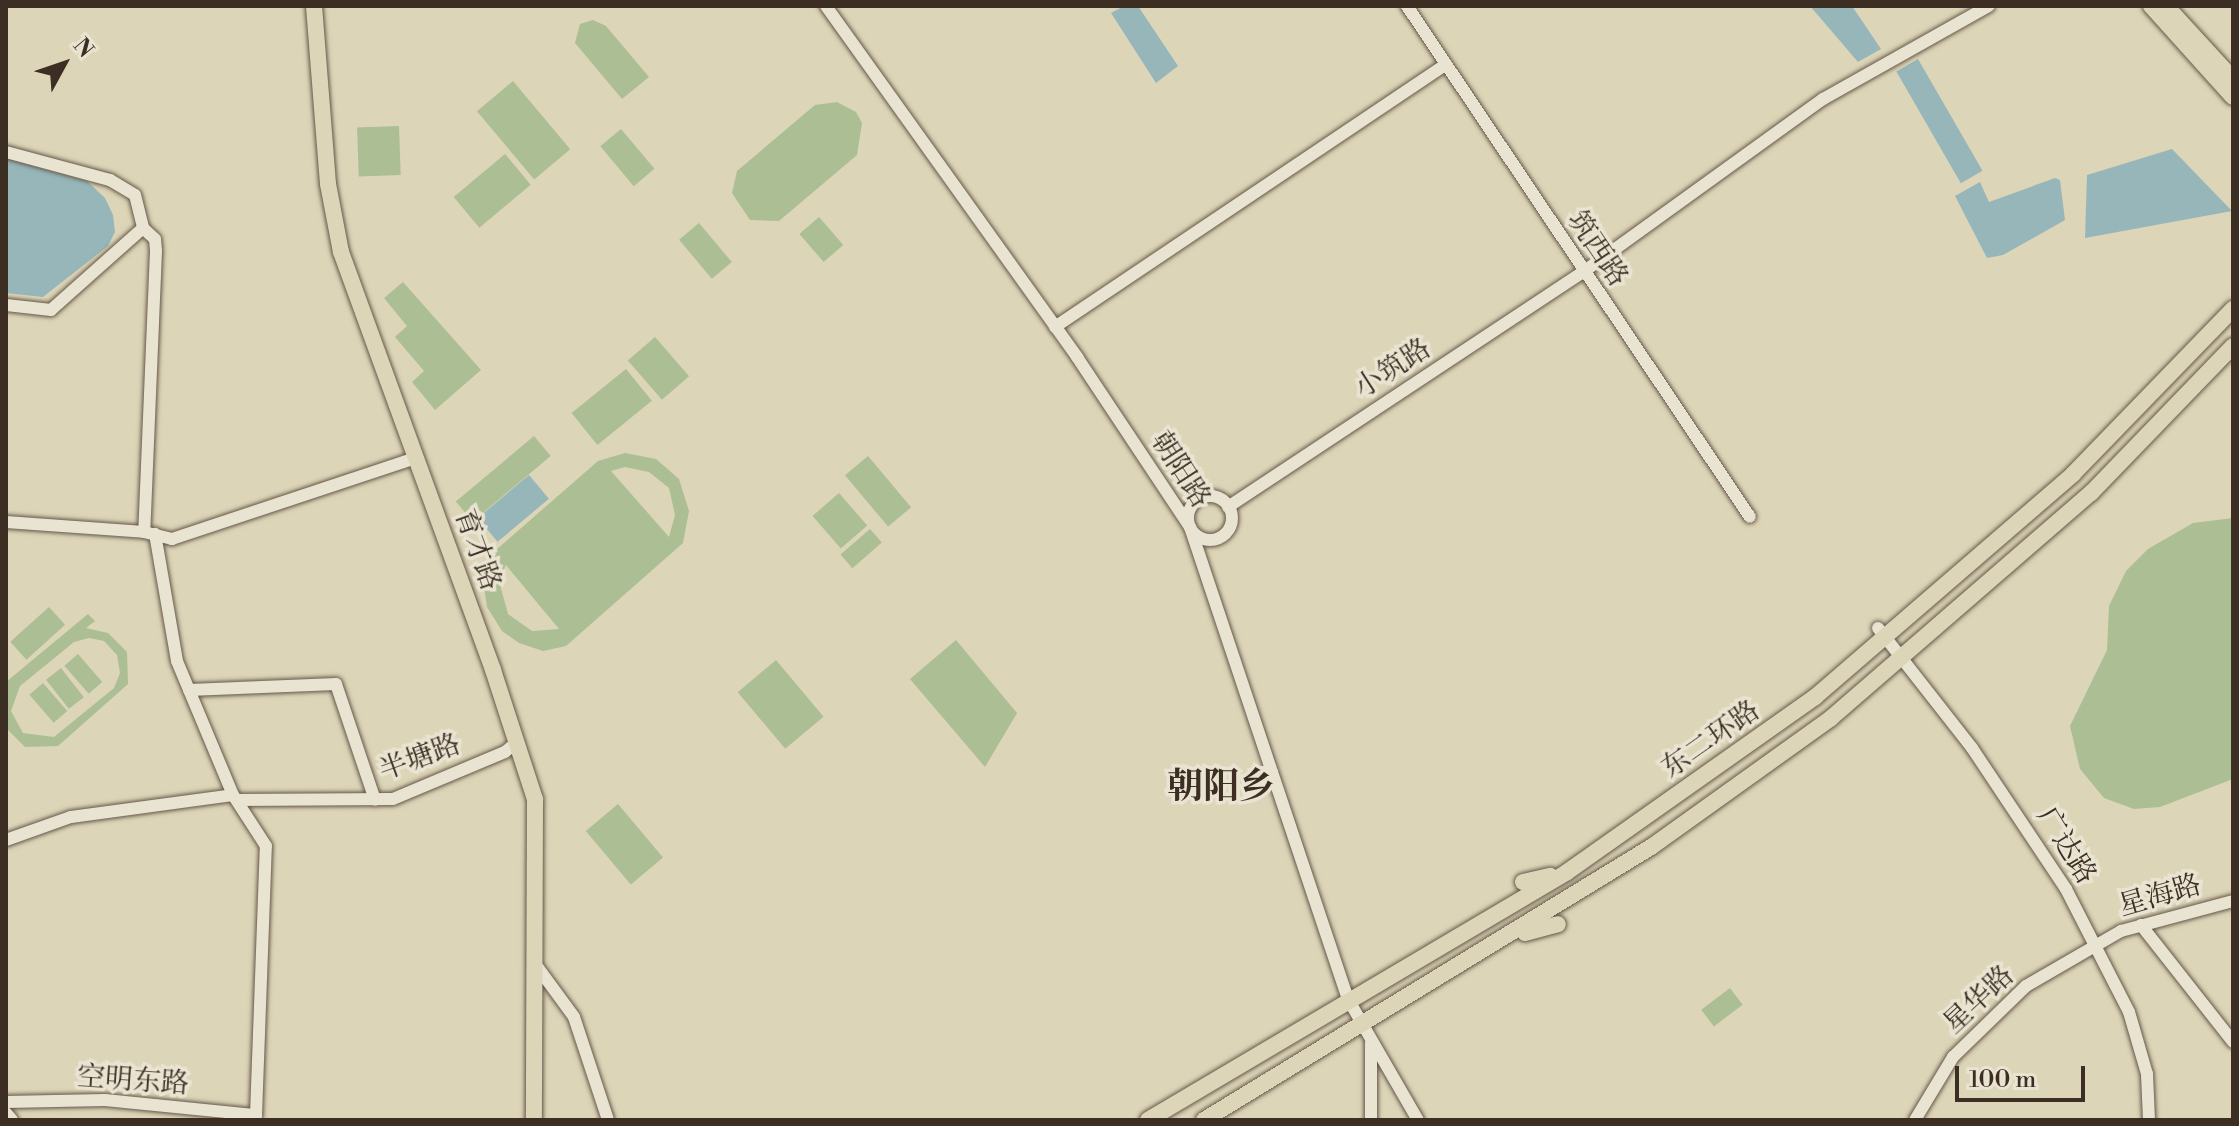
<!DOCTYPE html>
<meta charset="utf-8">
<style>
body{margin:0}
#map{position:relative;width:2239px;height:1126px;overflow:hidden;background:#ddd5b8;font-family:"Libre Bodoni","Noto Serif SC",serif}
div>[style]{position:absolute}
.green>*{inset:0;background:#acbe93;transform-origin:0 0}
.water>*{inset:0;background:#97b6b9;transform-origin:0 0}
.roads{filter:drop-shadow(0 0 2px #655849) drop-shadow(0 0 2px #655849)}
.minor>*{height:12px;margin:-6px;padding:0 6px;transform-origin:6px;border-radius:6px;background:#e9e4d1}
.minor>.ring{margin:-6px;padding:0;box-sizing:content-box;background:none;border:12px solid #e9e4d1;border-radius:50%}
.major>*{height:16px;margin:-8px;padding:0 8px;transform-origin:8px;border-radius:8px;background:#ddd5b8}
span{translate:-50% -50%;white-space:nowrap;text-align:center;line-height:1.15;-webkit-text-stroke:7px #e9e4d1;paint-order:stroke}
.street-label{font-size:28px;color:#3d2e24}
.district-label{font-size:36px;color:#3d2e24;font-weight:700}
.frame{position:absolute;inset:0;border:8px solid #3d2e24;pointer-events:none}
.north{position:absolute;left:24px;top:24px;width:80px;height:80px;-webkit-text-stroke:6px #e9e4d1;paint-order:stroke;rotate:50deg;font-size:22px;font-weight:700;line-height:32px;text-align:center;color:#3d2e24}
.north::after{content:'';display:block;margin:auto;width:28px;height:36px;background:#3d2e24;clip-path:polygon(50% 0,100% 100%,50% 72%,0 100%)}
.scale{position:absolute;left:1955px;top:1066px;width:130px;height:36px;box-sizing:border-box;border:4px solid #3d2e24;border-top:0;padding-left:10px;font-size:24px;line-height:28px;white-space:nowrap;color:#3d2e24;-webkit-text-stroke:6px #e9e4d1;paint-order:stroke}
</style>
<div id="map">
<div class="green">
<i style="clip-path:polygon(593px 20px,606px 26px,649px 77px,622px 99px,575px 43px,580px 24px)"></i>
<i style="left:513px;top:81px;width:89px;height:47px;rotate:50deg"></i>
<i style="clip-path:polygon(837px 102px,856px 112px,862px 123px,857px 155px,779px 221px,750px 220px,732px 193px,737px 171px,815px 105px)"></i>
<i style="left:399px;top:126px;width:49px;height:42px;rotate:88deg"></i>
<i style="left:621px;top:129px;width:52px;height:27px;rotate:50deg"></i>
<i style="left:505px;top:154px;width:40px;height:67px;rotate:50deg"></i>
<i style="left:819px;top:217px;width:37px;height:26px;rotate:49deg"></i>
<i style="left:699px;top:223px;width:51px;height:26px;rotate:50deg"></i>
<i style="clip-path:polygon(403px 282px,481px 370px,435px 410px,412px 382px,424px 371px,395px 337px,407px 326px,384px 298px)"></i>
<i style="left:655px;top:337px;width:52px;height:36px;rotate:49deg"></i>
<i style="left:626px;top:369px;width:41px;height:70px;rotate:51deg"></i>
<i style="left:534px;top:436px;width:26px;height:102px;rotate:50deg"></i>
<i style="clip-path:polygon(evenodd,625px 453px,656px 459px,679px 479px,689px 511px,683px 543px,566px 646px,543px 651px,519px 643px,502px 631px,487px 607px,482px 575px,489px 556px,598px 461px,625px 453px,625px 467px,649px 472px,669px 488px,675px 515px,669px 537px,611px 471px,625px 467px,625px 453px,506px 565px,559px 629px,532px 631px,508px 614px,499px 581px,506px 565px)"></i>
<i style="left:868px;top:456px;width:67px;height:30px;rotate:50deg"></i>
<i style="left:839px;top:493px;width:43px;height:35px;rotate:49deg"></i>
<i style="clip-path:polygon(2233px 518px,2233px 779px,2160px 807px,2134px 809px,2104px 798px,2080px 769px,2070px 726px,2107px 650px,2109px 606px,2126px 571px,2148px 549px,2193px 523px)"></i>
<i style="left:870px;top:529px;width:18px;height:39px;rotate:49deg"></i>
<i style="left:49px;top:607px;width:24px;height:52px;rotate:48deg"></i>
<i style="clip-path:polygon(evenodd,88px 614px,95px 621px,86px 628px,108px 633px,127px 652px,128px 684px,58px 746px,25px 747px,6px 728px,6px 682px,88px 614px,89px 638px,104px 641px,117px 655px,120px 673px,114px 688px,54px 737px,23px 733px,11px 711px,20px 686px,74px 642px,89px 638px)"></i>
<i style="clip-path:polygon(956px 640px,1017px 713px,985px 767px,910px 679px)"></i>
<i style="left:78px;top:654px;width:37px;height:18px;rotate:49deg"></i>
<i style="left:776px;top:660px;width:74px;height:50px;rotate:50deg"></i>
<i style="left:61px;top:668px;width:37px;height:19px;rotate:52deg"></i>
<i style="left:43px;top:683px;width:37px;height:18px;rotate:49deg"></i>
<i style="left:618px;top:804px;width:70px;height:42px;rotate:50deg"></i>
<i style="left:1730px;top:988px;width:21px;height:36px;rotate:53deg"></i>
</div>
<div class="water">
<i style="clip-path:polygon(1124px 6px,1138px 6px,1178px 66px,1156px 83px,1111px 13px)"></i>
<i style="clip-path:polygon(1810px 6px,1852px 6px,1881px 49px,1858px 62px)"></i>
<i style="left:1918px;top:59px;width:129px;height:25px;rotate:60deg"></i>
<i style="clip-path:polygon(2172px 149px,2232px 211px,2085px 238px,2087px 175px)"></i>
<i style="clip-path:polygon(6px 158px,87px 181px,105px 198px,113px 215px,115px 232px,108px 246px,43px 297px,6px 293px)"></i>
<i style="clip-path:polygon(2055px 178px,2060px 180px,2065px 220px,2003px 255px,1987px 258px,1955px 196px,1980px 182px,1989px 202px)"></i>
<i style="left:529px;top:475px;width:31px;height:67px;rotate:50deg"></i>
</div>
<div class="roads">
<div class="minor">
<i style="left:826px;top:6px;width:432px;rotate:54.4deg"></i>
<i style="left:1077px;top:357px;width:204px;rotate:56.4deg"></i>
<i style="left:1190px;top:527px;width:498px;rotate:71.5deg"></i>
<i style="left:1348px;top:999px;width:140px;rotate:60deg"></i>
<i style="left:1407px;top:6px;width:615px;rotate:56.13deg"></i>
<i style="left:6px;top:152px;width:108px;rotate:15.1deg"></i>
<i style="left:110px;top:180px;width:29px;rotate:31deg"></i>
<i style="left:135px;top:195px;width:34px;rotate:76deg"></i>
<i style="left:143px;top:228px;width:123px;rotate:138.3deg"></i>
<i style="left:51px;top:310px;width:45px;rotate:-173.7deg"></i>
<i style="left:143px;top:228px;width:16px;rotate:43deg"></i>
<i style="left:155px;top:239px;width:12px;rotate:85deg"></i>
<i style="left:156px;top:251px;width:281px;rotate:92.4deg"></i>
<i style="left:1055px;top:327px;width:471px;rotate:-33.9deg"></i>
<i class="ring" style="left:1188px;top:496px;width:32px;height:32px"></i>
<i style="left:1228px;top:507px;width:426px;rotate:-33.5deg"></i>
<i style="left:1583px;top:272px;width:296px;rotate:-35.8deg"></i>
<i style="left:1823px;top:99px;width:190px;rotate:-29.3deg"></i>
<i style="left:6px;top:522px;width:138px;rotate:4.1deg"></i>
<i style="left:144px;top:532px;width:29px;rotate:14deg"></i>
<i style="left:172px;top:539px;width:257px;rotate:-18.4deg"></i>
<i style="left:1878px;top:628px;width:152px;rotate:51.9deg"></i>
<i style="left:1972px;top:748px;width:169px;rotate:56.3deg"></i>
<i style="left:2066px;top:889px;width:138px;rotate:62.9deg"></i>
<i style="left:2129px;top:1012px;width:65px;rotate:73.8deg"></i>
<i style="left:2147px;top:1074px;width:46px;rotate:87.5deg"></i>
<i style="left:189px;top:690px;width:147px;rotate:-2.3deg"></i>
<i style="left:336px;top:684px;width:122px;rotate:71.4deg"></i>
<i style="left:237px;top:800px;width:156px;rotate:-0.4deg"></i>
<i style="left:393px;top:799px;width:121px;rotate:-22.8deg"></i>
<i style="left:505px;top:752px;width:16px;rotate:-40deg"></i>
<i style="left:6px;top:840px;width:69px;rotate:-19.5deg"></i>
<i style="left:71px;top:817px;width:163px;rotate:-7.7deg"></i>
<i style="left:2141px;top:925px;width:149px;rotate:51.8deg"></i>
<i style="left:536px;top:965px;width:64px;rotate:53.8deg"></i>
<i style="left:574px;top:1017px;width:108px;rotate:71.7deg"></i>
<i style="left:6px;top:1102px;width:99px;rotate:-1.2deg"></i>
<i style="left:105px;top:1100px;width:152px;rotate:5.7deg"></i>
<i style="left:256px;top:1115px;width:269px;rotate:-87.9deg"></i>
<i style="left:266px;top:846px;width:61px;rotate:-122.9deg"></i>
<i style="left:233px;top:795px;width:145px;rotate:-112.7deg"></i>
<i style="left:177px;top:661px;width:129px;rotate:-99.8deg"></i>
<i style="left:6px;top:1113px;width:9px;rotate:49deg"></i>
<i style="left:1371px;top:1120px;width:77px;rotate:-90deg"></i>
<i style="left:1915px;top:1120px;width:74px;rotate:-58.9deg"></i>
<i style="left:1953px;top:1057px;width:102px;rotate:-44.2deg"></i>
<i style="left:2026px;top:986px;width:110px;rotate:-30.1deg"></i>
<i style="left:2121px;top:931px;width:116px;rotate:-15deg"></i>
</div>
<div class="major">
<i style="left:314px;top:6px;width:179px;rotate:85.5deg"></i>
<i style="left:328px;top:184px;width:69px;rotate:79.2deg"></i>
<i style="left:341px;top:252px;width:445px;rotate:70deg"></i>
<i style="left:493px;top:670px;width:136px;rotate:72deg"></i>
<i style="left:535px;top:799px;width:321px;rotate:90.2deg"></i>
<i style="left:2151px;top:6px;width:122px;rotate:48deg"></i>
<i style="left:2166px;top:6px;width:99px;rotate:47.5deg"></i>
<i style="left:1523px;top:882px;width:28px;rotate:-13deg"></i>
<i style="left:1525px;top:933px;width:34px;rotate:-15deg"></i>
<i style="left:1148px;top:1120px;width:487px;rotate:-30.6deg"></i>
<i style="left:1567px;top:872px;width:304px;rotate:-35.2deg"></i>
<i style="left:1815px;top:697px;width:341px;rotate:-40.8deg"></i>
<i style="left:2073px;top:474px;width:230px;rotate:-45.9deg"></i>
<i style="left:1204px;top:1120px;width:524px;rotate:-31.41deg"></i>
<i style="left:1651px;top:847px;width:221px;rotate:-35.6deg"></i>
<i style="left:1831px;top:718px;width:344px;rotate:-40.9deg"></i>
<i style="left:2091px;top:493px;width:204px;rotate:-46deg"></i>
</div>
</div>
<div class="street-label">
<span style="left:1597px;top:249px;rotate:56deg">筑西路</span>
<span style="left:1393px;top:369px;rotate:-33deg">小筑路</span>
<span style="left:1180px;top:470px;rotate:57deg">朝阳路</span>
<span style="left:477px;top:550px;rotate:70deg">育才路</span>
<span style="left:1711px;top:740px;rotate:-35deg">东二环路</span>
<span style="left:420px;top:758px;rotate:-20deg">半塘路</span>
<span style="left:2066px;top:846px;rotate:58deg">广达路</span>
<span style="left:2160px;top:896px;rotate:-16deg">星海路</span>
<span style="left:1979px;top:1000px;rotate:-43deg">星华路</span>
<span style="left:133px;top:1081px;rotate:4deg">空明东路</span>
</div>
<div class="district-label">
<span style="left:1221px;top:788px">朝阳乡</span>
</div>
<div class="frame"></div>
<div class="north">N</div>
<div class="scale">100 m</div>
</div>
